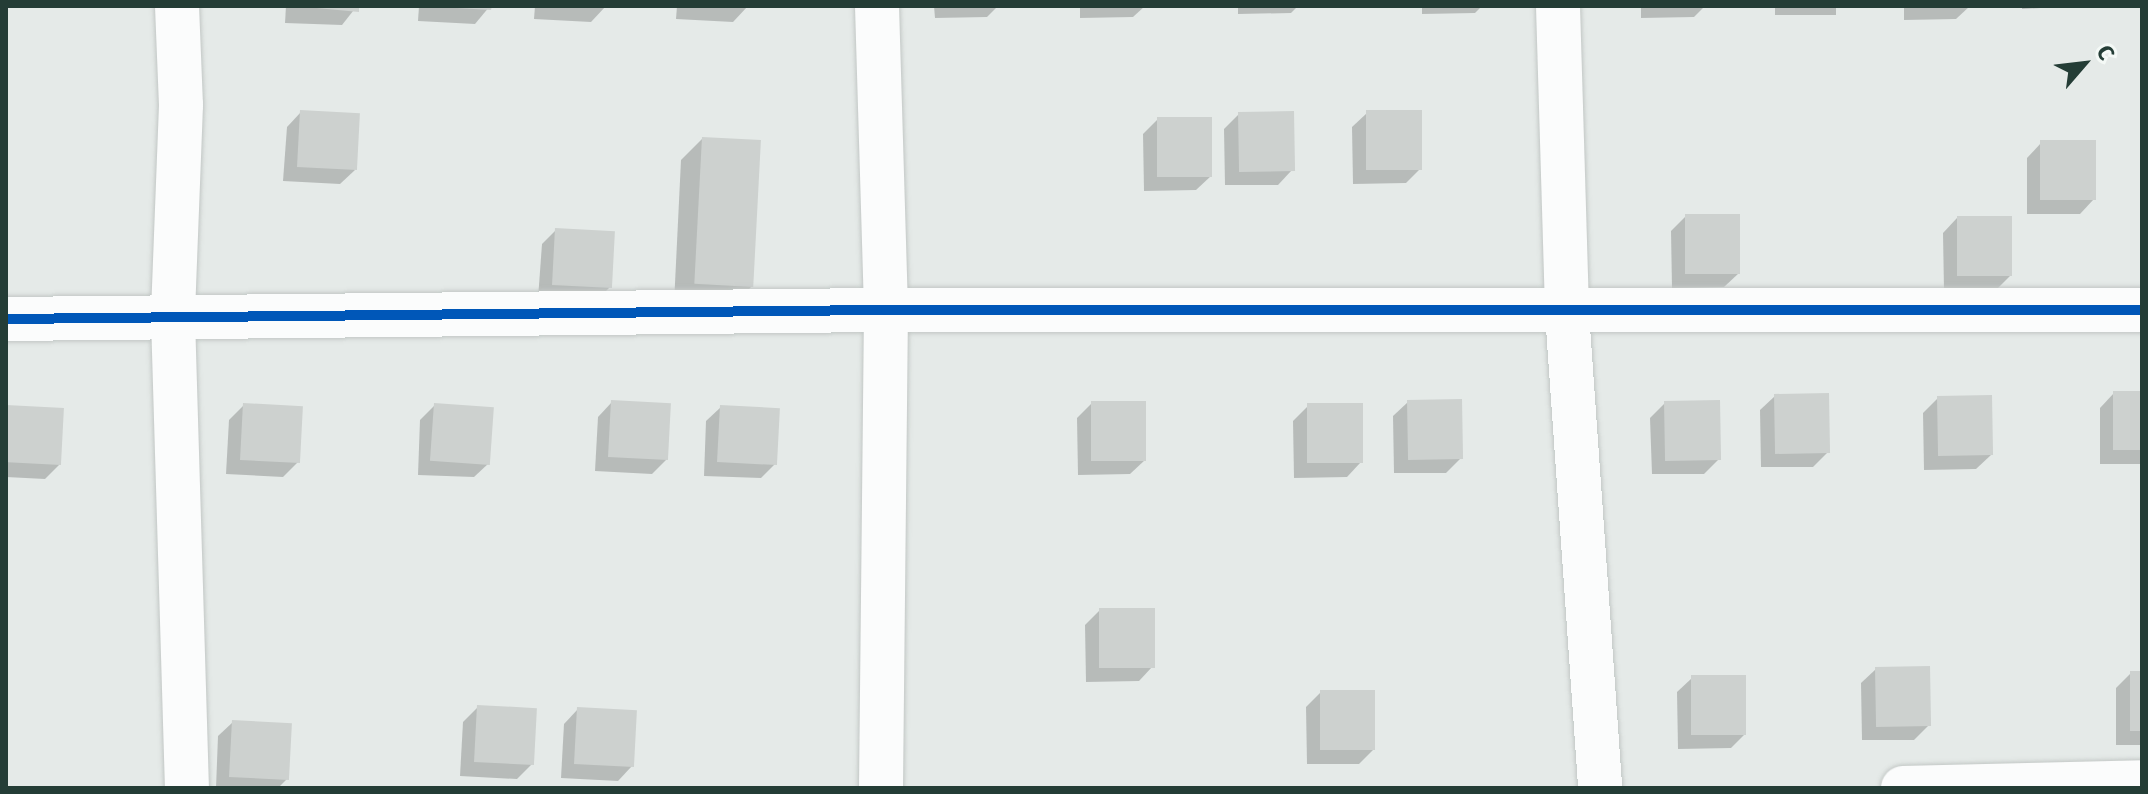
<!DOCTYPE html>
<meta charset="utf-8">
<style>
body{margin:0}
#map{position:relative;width:2148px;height:794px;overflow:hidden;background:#e5eae8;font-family:"Fira Sans",sans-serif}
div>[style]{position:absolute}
.shadow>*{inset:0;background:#0003;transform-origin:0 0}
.building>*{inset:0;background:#cdd1cf;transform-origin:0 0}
.roads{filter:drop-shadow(0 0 2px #c2c7c5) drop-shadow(0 0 2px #c2c7c5)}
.minor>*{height:44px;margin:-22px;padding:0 22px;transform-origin:22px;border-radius:22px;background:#fbfcfc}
.cycleway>*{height:10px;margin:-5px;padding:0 5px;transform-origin:5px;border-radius:5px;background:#0057b8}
span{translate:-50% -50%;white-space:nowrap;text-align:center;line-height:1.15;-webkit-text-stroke:6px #f4f9f6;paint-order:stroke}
.frame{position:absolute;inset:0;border:8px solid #243d36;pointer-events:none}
.north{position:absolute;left:2044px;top:24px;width:80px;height:80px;-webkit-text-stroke:6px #f4f9f6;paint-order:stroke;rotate:62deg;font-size:22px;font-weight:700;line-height:32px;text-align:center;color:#243d36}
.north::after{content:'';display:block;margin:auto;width:28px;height:36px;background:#243d36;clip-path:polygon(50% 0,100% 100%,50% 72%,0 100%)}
</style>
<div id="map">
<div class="shadow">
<i style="clip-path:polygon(286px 6px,357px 6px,342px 25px,285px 23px)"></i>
<i style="clip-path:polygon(419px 6px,490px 6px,475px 24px,418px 21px)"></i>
<i style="clip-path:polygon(535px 6px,606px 6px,591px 22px,534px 19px)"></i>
<i style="clip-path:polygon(677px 6px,748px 6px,733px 22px,676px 19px)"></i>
<i style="clip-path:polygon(934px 6px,998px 6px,987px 17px,935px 18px)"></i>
<i style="clip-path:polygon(1080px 6px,1145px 6px,1133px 17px,1080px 18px)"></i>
<i style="clip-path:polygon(1238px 6px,1298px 6px,1291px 13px,1238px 14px)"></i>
<i style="clip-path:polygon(1422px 6px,1482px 6px,1475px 13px,1422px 14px)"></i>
<i style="clip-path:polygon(1641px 6px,1705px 6px,1694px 17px,1641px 18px)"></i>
<i style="left:1775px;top:6px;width:61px;height:9px"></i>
<i style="clip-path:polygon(1904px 6px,1970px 6px,1956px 19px,1904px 20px)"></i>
<i style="clip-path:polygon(2022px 6px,2077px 6px,2022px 9px)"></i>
<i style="clip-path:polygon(301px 112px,355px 170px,340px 184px,283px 181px,287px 127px)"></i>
<i style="clip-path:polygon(1367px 113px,1420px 169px,1406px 183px,1353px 184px,1352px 127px)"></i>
<i style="clip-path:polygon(1239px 114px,1292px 170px,1278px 185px,1225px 185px,1224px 129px)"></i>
<i style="clip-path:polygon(1158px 119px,1211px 176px,1196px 190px,1144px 191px,1143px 134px)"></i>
<i style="clip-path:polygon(702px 139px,752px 286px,731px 308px,674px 304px,681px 160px)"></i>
<i style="clip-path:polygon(2041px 143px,2094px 199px,2080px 214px,2027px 214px,2027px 158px)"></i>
<i style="clip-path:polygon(1686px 216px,1739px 273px,1724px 287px,1672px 288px,1671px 231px)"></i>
<i style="clip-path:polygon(1957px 218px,2011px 275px,1996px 290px,1944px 290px,1943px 233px)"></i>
<i style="clip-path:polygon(556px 230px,610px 287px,595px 302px,538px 299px,542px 244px)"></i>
<i style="clip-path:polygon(2114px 393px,2142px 393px,2142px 464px,2100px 464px,2100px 408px)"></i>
<i style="clip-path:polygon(1775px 396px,1828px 452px,1813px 467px,1761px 467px,1760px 410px)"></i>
<i style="clip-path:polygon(1938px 398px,1991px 455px,1976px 469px,1924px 470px,1923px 413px)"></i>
<i style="clip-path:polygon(612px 402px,667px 459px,652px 474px,595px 471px,598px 417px)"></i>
<i style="clip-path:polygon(1408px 402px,1461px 458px,1446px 473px,1394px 473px,1393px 416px)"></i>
<i style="clip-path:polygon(1092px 403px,1145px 460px,1130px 474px,1078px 475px,1077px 418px)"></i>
<i style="clip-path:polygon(1665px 403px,1719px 459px,1704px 474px,1652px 474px,1650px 418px)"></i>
<i style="clip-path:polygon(244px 405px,298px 462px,283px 477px,226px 474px,229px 420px)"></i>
<i style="clip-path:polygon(435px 405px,489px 463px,474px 477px,418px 475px,420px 420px)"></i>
<i style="clip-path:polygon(1308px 406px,1361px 462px,1347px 477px,1294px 478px,1293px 421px)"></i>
<i style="clip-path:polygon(6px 407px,60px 464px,45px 479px,6px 477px)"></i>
<i style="clip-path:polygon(721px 407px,775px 464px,761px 478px,704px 476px,706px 421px)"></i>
<i style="clip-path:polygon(1100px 610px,1153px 666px,1139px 681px,1086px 682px,1085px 625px)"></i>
<i style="clip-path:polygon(1876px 669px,1929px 725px,1914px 740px,1862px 740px,1861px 683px)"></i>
<i style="clip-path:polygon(2131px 673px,2142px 673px,2142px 745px,2116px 745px,2116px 688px)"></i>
<i style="clip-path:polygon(1692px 678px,1745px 734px,1731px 748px,1678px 749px,1677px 692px)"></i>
<i style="clip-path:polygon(1321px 692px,1374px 749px,1359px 764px,1307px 764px,1306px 707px)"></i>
<i style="clip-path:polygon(478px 707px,532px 764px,517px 779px,460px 776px,463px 722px)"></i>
<i style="clip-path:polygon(578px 709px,632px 766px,618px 781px,561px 778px,564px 724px)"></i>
<i style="clip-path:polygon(233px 722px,287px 779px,278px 788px,216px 788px,218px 736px)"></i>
</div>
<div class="building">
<i style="clip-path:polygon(295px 6px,359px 6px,359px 12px)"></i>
<i style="clip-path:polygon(456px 6px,492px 6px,491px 10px,456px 8px)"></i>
<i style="left:300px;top:110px;width:60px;height:57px;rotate:3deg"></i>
<i style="left:1422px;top:110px;width:60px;height:56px;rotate:90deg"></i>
<i style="left:1294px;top:111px;width:60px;height:56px;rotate:89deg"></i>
<i style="left:1157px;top:117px;width:55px;height:60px"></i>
<i style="left:702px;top:137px;width:59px;height:147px;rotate:3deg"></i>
<i style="left:2096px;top:140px;width:60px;height:56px;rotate:90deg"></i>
<i style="left:1685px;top:214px;width:55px;height:60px"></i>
<i style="left:1957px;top:216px;width:55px;height:60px"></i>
<i style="left:555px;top:228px;width:60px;height:57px;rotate:3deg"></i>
<i style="left:2113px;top:391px;width:29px;height:59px"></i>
<i style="left:1829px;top:393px;width:60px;height:55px;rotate:89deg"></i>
<i style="left:1992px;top:395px;width:60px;height:55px;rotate:89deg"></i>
<i style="left:1462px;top:399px;width:60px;height:55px;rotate:89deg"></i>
<i style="left:611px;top:400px;width:60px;height:57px;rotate:3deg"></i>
<i style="left:1720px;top:400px;width:60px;height:56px;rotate:89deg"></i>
<i style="left:1091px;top:401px;width:55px;height:60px"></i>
<i style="left:243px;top:403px;width:60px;height:57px;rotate:3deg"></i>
<i style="left:434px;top:403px;width:60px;height:58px;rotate:4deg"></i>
<i style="left:1363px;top:403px;width:60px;height:56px;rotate:90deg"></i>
<i style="left:6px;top:405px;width:58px;height:57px;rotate:3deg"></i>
<i style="left:720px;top:405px;width:60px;height:57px;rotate:3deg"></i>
<i style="left:1099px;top:608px;width:56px;height:60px"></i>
<i style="left:1930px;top:666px;width:60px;height:55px;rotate:89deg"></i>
<i style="left:2130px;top:671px;width:12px;height:60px"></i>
<i style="left:1691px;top:675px;width:55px;height:60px"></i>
<i style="left:1320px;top:690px;width:55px;height:60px"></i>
<i style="left:477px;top:705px;width:60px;height:57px;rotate:3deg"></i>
<i style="left:577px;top:707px;width:60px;height:57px;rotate:3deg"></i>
<i style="left:232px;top:720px;width:60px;height:57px;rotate:3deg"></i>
</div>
<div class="roads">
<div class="minor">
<i style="left:177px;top:6px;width:99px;rotate:87.7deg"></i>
<i style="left:181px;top:105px;width:213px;rotate:92.2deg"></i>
<i style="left:173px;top:318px;width:470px;rotate:88.3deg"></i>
<i style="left:877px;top:6px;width:304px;rotate:88.3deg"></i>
<i style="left:886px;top:310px;width:478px;rotate:90.6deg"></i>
<i style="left:1558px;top:6px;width:307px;rotate:88.3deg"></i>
<i style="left:1567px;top:313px;width:476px;rotate:86deg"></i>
<i style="left:6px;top:319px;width:880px;rotate:-0.59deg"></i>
<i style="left:886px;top:310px;width:1256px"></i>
<i style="left:1903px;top:788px;width:239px;rotate:-1.4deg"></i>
</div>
</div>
<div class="cycleway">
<i style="left:6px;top:319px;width:880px;rotate:-0.59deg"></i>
<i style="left:886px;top:310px;width:1256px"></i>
</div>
<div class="frame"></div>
<div class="north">С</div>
</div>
